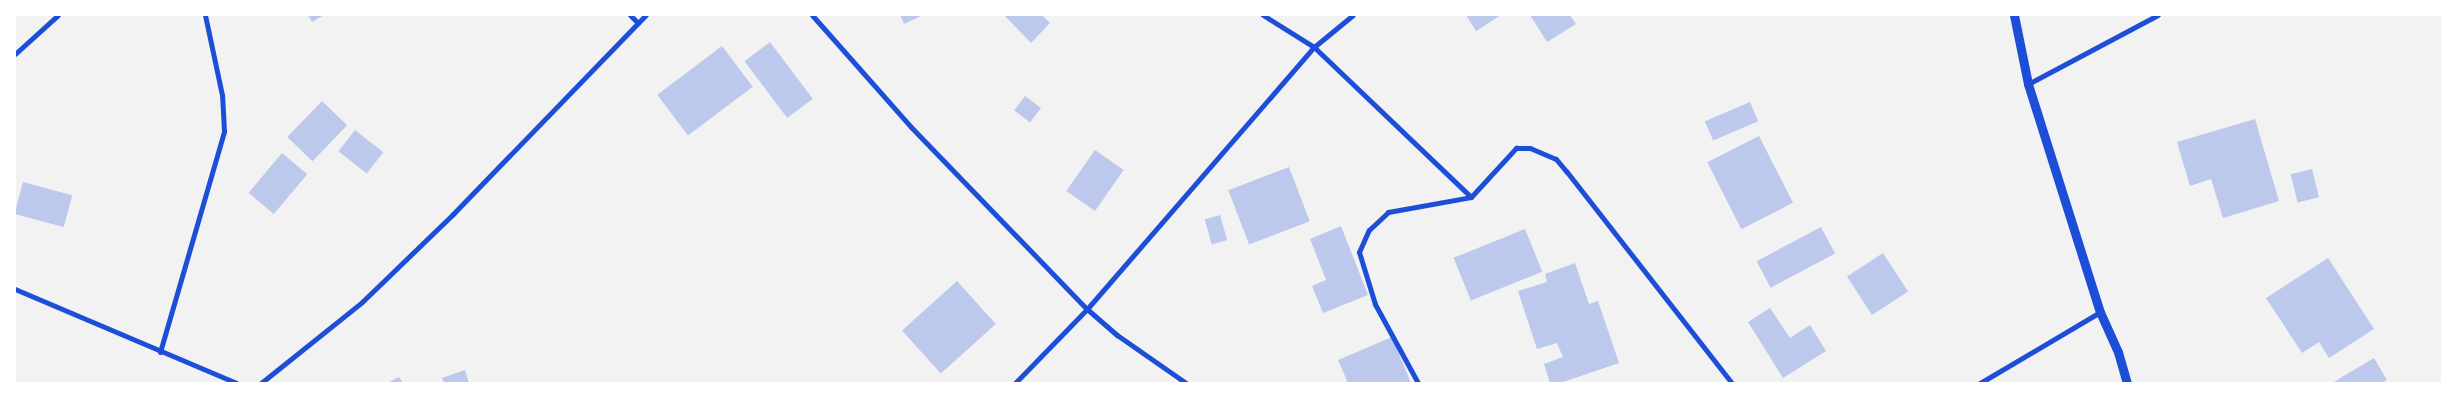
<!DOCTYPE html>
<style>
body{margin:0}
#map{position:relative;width:2457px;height:398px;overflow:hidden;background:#f2f2f2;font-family:"Open Sans",sans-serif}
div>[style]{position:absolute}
.building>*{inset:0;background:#bdc9ec;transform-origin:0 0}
.minor>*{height:5px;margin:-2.5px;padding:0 2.5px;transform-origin:2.5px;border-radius:2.5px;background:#1d4ed8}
.tertiary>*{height:9px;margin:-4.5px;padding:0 4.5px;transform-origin:4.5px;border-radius:4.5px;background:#1d4ed8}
span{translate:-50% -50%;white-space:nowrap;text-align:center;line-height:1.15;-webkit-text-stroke:4px #fff;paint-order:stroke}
.frame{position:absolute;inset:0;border:16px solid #fff;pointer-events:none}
</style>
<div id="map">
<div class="building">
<i style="clip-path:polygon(308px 15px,324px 15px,312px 22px)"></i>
<i style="clip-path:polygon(900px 15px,923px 15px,904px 24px)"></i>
<i style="clip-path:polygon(1004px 15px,1042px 15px,1050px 23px,1031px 43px)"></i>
<i style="clip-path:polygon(1466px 15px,1501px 15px,1476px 31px)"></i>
<i style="clip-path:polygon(1530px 15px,1570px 15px,1576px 24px,1547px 42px)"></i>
<i style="left:770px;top:42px;width:71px;height:32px;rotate:53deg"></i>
<i style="left:722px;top:46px;width:51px;height:81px;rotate:53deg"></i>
<i style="left:1025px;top:96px;width:20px;height:18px;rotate:37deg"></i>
<i style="left:322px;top:101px;width:35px;height:50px;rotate:44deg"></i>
<i style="left:1750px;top:102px;width:21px;height:49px;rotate:67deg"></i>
<i style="clip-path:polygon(2255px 119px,2279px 201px,2223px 218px,2211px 179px,2190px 186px,2177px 142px)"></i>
<i style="left:355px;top:130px;width:36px;height:27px;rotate:38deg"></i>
<i style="left:1759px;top:136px;width:75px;height:58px;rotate:63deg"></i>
<i style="left:1095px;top:150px;width:35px;height:50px;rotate:35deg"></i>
<i style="left:282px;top:153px;width:33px;height:52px;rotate:40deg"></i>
<i style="left:1289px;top:167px;width:58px;height:65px;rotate:69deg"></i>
<i style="left:2312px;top:169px;width:29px;height:22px;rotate:76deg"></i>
<i style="left:23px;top:182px;width:51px;height:33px;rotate:15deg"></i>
<i style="left:1220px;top:215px;width:26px;height:16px;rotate:74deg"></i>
<i style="clip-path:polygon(1341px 226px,1368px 295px,1323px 313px,1312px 286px,1326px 280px,1310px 239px)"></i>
<i style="left:1821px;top:227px;width:30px;height:73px;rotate:62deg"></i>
<i style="left:1525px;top:229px;width:46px;height:77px;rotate:68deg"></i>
<i style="left:1883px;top:253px;width:46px;height:43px;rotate:57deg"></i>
<i style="clip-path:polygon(2328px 258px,2374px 329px,2329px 358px,2319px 342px,2302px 353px,2266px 298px)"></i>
<i style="clip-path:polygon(1575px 263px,1589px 304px,1598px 301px,1619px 363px,1560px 383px,1550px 383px,1544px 364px,1563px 357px,1557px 343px,1537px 349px,1518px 291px,1547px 282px,1545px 274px)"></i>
<i style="left:957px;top:281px;width:58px;height:74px;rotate:48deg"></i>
<i style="clip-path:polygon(1770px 308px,1790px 338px,1810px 325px,1826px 351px,1783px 378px,1748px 322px)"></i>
<i style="clip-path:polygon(1392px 337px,1411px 383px,1348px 383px,1338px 360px)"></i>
<i style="clip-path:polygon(2374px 358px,2387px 380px,2382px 383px,2332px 383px)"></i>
<i style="clip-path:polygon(465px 370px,469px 383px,444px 383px,442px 378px)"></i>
<i style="clip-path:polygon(399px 377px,403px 383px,387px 383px)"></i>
</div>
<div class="minor">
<i style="left:630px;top:15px;width:11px;rotate:45deg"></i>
<i style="left:812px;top:15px;width:149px;rotate:48.5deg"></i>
<i style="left:911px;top:127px;width:253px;rotate:46deg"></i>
<i style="left:1087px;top:309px;width:40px;rotate:41deg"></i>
<i style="left:1117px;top:335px;width:84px;rotate:34.8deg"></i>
<i style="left:1263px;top:15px;width:60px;rotate:32.1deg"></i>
<i style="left:1314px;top:47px;width:217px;rotate:43.7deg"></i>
<i style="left:15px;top:54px;width:58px;rotate:-42.2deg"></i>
<i style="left:2028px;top:84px;width:147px;rotate:-28deg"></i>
<i style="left:15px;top:289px;width:240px;rotate:23deg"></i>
<i style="left:160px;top:352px;width:230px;rotate:-73.8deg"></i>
<i style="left:224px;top:131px;width:36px;rotate:-93deg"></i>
<i style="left:222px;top:95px;width:82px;rotate:-102deg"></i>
<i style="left:261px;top:383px;width:129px;rotate:-38.7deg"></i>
<i style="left:362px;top:302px;width:127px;rotate:-44deg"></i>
<i style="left:453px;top:214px;width:277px;rotate:-45.9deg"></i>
<i style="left:1015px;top:383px;width:103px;rotate:-45.8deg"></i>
<i style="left:1087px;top:309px;width:347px;rotate:-49.1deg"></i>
<i style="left:1314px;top:47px;width:50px;rotate:-39.4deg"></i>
<i style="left:1418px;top:383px;width:90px;rotate:-118.6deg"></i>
<i style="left:1375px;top:304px;width:54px;rotate:-107.1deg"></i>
<i style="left:1359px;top:252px;width:24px;rotate:-66deg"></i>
<i style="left:1369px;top:230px;width:26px;rotate:-43deg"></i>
<i style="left:1388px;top:212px;width:84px;rotate:-10.2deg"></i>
<i style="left:1471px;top:197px;width:67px;rotate:-47.4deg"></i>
<i style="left:1516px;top:148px;width:14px"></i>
<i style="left:1530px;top:148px;width:28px;rotate:23deg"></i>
<i style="left:1556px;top:159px;width:17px;rotate:50deg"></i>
<i style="left:1567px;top:172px;width:268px;rotate:52deg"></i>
<i style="left:1980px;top:383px;width:139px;rotate:-30.6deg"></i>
</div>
<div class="tertiary">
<i style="left:2014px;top:15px;width:70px;rotate:78.5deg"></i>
<i style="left:2028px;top:84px;width:239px;rotate:72.5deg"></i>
<i style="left:2100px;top:312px;width:44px;rotate:65.8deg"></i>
<i style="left:2118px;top:352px;width:32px;rotate:74deg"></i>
</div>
<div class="frame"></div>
</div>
